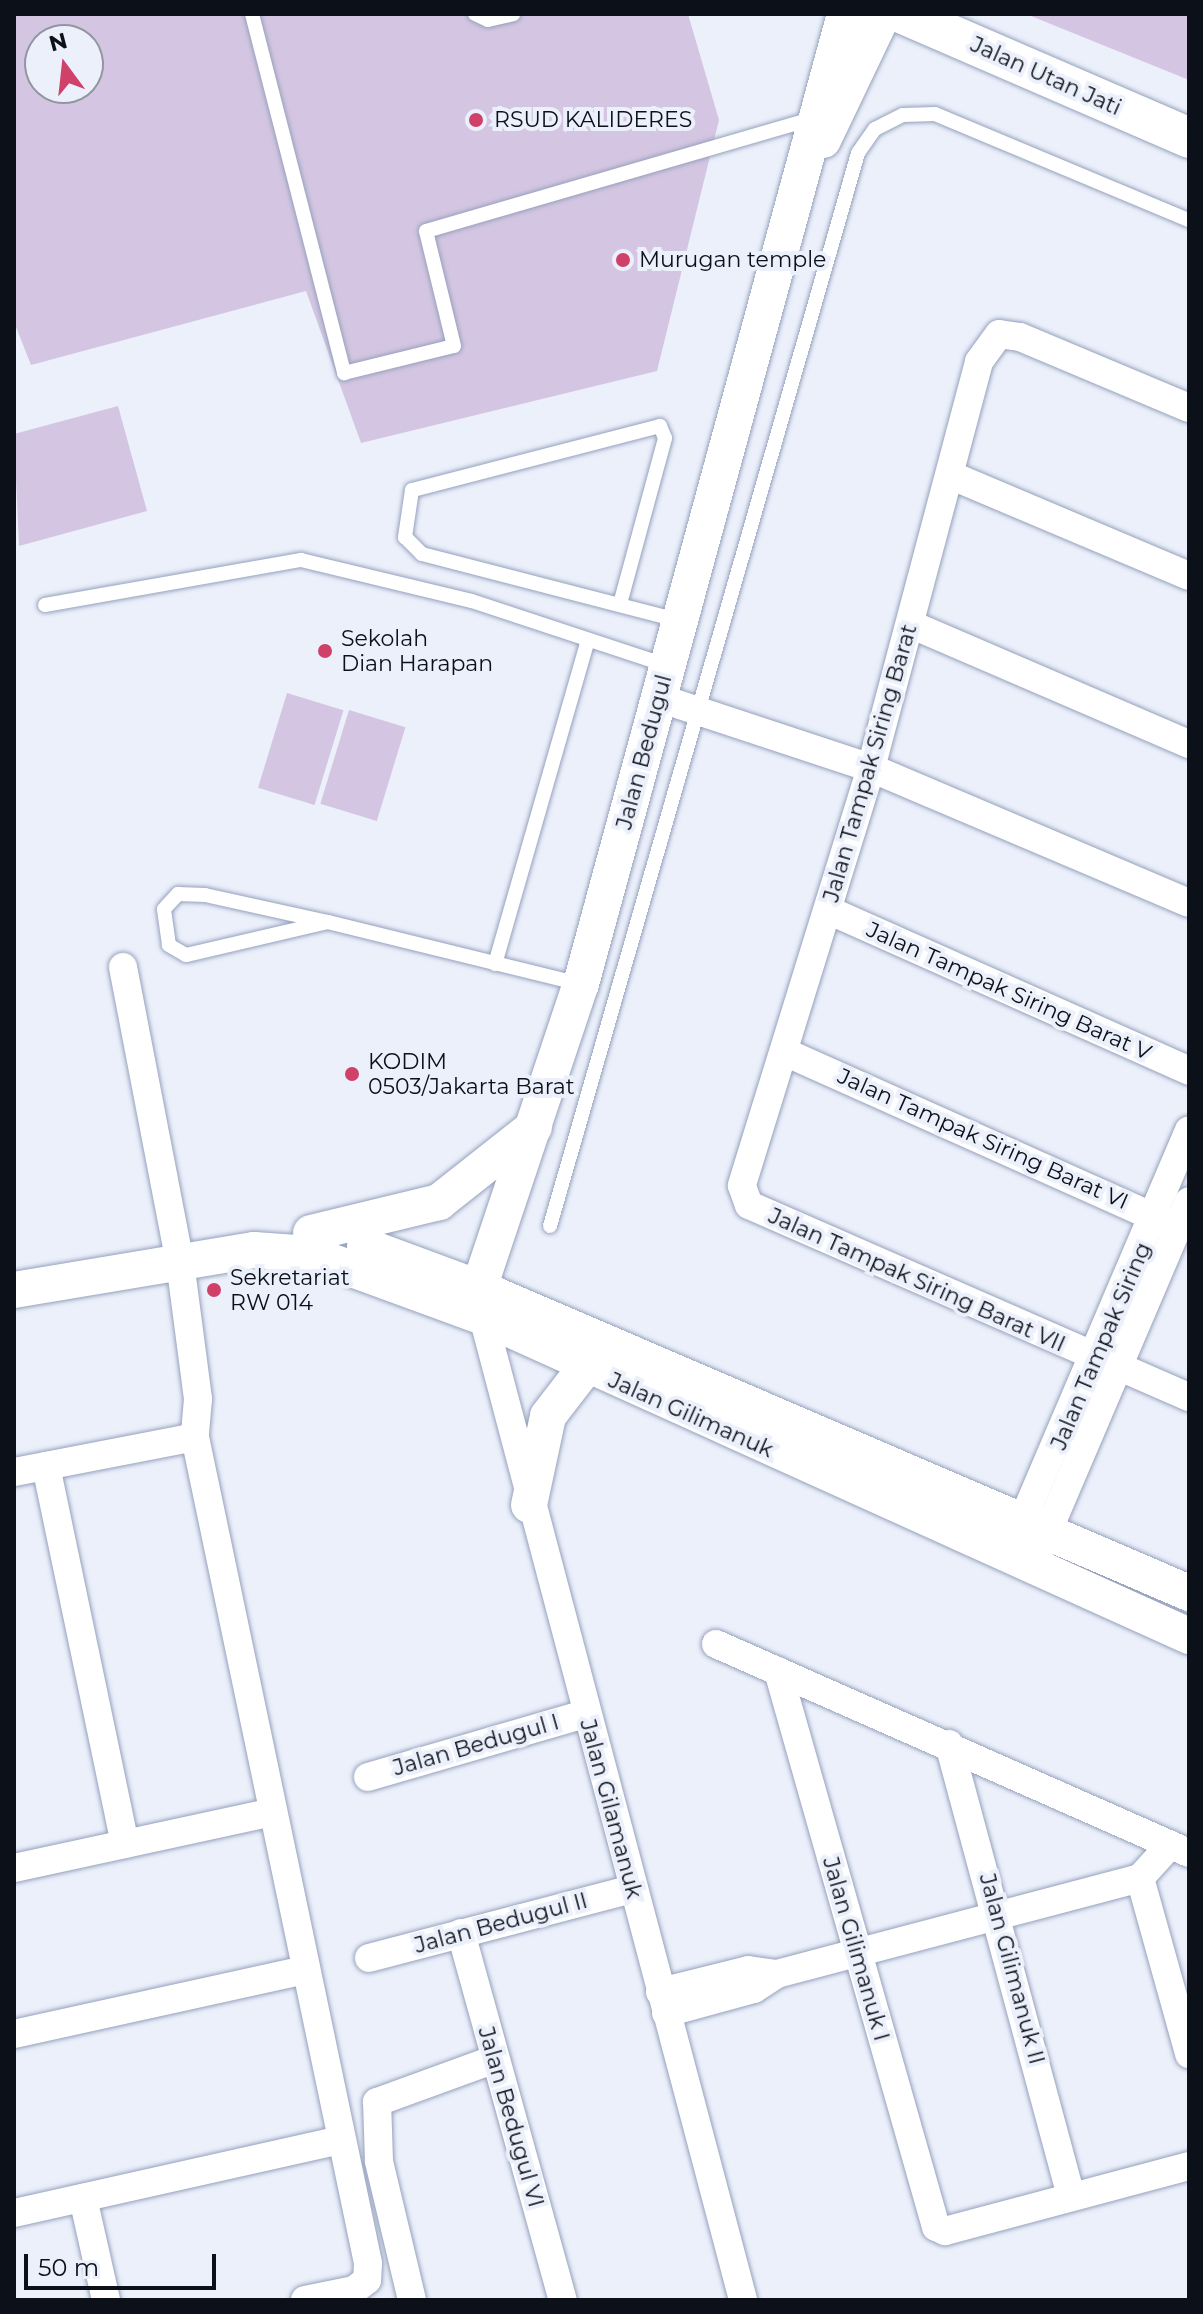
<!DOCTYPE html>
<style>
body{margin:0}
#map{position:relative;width:1203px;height:2314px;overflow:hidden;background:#ebf0fb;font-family:Montserrat,sans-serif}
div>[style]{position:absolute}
.green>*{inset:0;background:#d4c6e2;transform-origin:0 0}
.roads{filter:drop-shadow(0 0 2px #96a1bc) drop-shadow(0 0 2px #96a1bc)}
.service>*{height:14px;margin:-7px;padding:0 7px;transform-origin:7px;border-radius:7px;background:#fff}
.minor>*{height:28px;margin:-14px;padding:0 14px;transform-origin:14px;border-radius:14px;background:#fff}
.tertiary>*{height:36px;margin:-18px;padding:0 18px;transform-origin:18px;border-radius:18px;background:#fff}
.secondary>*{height:40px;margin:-20px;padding:0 20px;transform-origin:20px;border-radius:20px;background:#fff}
.dots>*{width:22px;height:22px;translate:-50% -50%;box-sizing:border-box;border:4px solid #ebf0fb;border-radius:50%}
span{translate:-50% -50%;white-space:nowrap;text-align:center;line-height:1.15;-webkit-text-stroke:8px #ebf0fb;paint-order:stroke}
.street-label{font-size:22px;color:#0c1019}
.poi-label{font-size:22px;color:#0c1019}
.left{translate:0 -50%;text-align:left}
.frame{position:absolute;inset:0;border:16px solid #0c1019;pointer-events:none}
.north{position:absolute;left:24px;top:24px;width:80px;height:80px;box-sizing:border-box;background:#ebf0fb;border:2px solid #9296a1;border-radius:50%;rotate:345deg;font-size:22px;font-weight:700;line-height:32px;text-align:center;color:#0c1019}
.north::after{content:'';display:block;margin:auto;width:28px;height:36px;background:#cf4169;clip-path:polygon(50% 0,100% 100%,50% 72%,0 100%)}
.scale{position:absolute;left:24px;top:2254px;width:192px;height:36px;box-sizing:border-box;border:4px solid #0c1019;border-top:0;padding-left:10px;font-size:24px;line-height:28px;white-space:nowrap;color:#0c1019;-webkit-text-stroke:6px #ebf0fb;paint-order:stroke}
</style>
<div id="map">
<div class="green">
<i style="clip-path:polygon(evenodd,14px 14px,688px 14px,719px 120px,657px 371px,361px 443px,306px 291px,31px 365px,14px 322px,14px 14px,40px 40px,88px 40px,88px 88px,40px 88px,40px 40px)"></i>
<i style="clip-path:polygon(1026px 14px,1189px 14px,1189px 80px)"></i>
<i style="clip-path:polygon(118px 406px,147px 511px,19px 546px,14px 434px)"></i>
<i style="left:287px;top:693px;width:59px;height:99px;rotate:17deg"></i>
<i style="left:349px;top:710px;width:59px;height:98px;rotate:17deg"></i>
</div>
<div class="roads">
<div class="service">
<i style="left:252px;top:14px;width:371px;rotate:75.6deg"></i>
<i style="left:344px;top:373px;width:113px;rotate:-13.8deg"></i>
<i style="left:454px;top:346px;width:118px;rotate:-103.7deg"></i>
<i style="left:426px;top:231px;width:405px;rotate:-16.2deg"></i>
<i style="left:475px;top:14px;width:14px;rotate:25deg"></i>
<i style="left:488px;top:20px;width:26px;rotate:-13deg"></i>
<i style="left:620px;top:604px;width:172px;rotate:-74.8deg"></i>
<i style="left:665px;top:438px;width:13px;rotate:-113deg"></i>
<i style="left:660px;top:426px;width:256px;rotate:165.5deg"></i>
<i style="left:412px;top:490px;width:48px;rotate:98.5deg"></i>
<i style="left:405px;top:537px;width:24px;rotate:45deg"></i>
<i style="left:422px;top:554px;width:264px;rotate:14.5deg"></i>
<i style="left:45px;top:605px;width:260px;rotate:-10deg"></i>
<i style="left:301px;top:560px;width:176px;rotate:13.5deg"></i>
<i style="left:472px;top:601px;width:206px;rotate:18.3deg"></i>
<i style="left:328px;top:922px;width:146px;rotate:166.9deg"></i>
<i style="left:186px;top:955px;width:20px;rotate:-150deg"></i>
<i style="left:169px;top:945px;width:36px;rotate:-98deg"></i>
<i style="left:164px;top:909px;width:21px;rotate:-47deg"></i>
<i style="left:178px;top:894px;width:27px;rotate:2deg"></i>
<i style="left:205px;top:895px;width:126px;rotate:12.4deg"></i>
<i style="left:328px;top:922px;width:260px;rotate:13.8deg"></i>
<i style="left:495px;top:964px;width:337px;rotate:-74deg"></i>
<i style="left:550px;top:1226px;width:1116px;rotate:-73.98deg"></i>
<i style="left:858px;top:153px;width:29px;rotate:-55deg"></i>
<i style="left:875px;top:129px;width:31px;rotate:-27deg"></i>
<i style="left:903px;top:115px;width:32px;rotate:-2deg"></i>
<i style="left:935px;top:114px;width:275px;rotate:22.7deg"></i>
</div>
<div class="minor">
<i style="left:1189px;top:408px;width:183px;rotate:-157.2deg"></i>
<i style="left:1020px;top:337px;width:21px;rotate:-172deg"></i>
<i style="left:999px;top:334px;width:34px;rotate:126deg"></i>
<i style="left:979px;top:362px;width:420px;rotate:104.9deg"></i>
<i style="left:871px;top:768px;width:437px;rotate:107.2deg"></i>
<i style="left:742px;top:1186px;width:20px;rotate:70deg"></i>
<i style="left:749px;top:1205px;width:480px;rotate:23.6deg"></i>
<i style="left:950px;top:475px;width:259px;rotate:22.9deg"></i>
<i style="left:910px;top:624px;width:304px;rotate:23.3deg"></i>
<i style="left:659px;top:698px;width:223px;rotate:18.3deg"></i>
<i style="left:871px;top:768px;width:345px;rotate:23deg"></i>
<i style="left:828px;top:910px;width:395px;rotate:24deg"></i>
<i style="left:123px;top:967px;width:300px;rotate:79.1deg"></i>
<i style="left:180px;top:1262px;width:138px;rotate:82.5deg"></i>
<i style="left:198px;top:1399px;width:38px;rotate:95deg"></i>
<i style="left:195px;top:1437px;width:844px;rotate:78.17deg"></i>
<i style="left:368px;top:2263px;width:17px;rotate:93deg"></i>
<i style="left:367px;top:2280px;width:16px;rotate:142deg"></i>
<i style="left:354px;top:2290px;width:50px;rotate:168.5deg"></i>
<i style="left:787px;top:1053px;width:428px;rotate:24.1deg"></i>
<i style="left:483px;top:1317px;width:1017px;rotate:75.18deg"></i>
<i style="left:46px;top:1466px;width:386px;rotate:78.2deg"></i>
<i style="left:14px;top:1472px;width:184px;rotate:-10.9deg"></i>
<i style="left:1015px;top:1538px;width:443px;rotate:-66.9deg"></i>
<i style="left:1040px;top:1550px;width:379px;rotate:-66.9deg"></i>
<i style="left:716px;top:1644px;width:517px;rotate:23.84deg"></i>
<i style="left:778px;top:1671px;width:578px;rotate:74.14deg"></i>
<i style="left:936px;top:2227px;width:10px;rotate:24deg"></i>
<i style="left:945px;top:2231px;width:253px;rotate:-14.9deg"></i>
<i style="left:949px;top:1744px;width:468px;rotate:74.9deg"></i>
<i style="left:368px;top:1777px;width:226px;rotate:-16.2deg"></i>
<i style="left:14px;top:1868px;width:261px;rotate:-12.2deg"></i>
<i style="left:1140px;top:1878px;width:183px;rotate:74.4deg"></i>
<i style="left:461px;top:1933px;width:381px;rotate:74.5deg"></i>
<i style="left:369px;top:1958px;width:272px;rotate:-14.7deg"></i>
<i style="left:660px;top:1992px;width:91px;rotate:-14deg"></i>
<i style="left:748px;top:1970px;width:29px;rotate:8deg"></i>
<i style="left:666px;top:2013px;width:91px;rotate:-15.3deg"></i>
<i style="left:754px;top:1989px;width:27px;rotate:-33deg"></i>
<i style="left:777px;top:1974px;width:375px;rotate:-14.8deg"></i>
<i style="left:1140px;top:1878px;width:45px;rotate:-47.7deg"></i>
<i style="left:14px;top:2034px;width:299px;rotate:-12.4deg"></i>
<i style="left:83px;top:2198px;width:105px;rotate:77.3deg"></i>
<i style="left:14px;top:2213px;width:335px;rotate:-12.6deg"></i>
<i style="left:412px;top:2300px;width:143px;rotate:-103.4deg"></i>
<i style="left:379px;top:2161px;width:59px;rotate:-91.9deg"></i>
<i style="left:377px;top:2102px;width:126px;rotate:-20deg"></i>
</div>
<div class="tertiary">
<i style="left:823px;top:140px;width:140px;rotate:-64.5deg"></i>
<i style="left:311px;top:1233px;width:132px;rotate:-13.6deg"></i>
<i style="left:439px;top:1202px;width:121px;rotate:-38.3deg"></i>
<i style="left:365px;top:1246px;width:121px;rotate:20.2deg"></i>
<i style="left:479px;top:1288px;width:773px;rotate:23.25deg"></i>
<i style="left:14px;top:1290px;width:243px;rotate:-9.5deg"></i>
<i style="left:254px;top:1250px;width:57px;rotate:4deg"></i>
<i style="left:311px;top:1254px;width:183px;rotate:20.1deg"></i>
<i style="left:483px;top:1317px;width:775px;rotate:24.32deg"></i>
<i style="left:483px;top:1317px;width:29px;rotate:-98deg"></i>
<i style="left:479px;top:1288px;width:321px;rotate:-71.5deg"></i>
<i style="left:581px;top:984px;width:1005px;rotate:-74.77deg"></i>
<i style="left:529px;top:1505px;width:91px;rotate:-77.9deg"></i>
<i style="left:548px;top:1416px;width:61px;rotate:-52.4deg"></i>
</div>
<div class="secondary">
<i style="left:903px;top:14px;width:312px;rotate:23.4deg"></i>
</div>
</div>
<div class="dots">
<i style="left:476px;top:120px;background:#cf4169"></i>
<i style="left:623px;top:260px;background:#cf4169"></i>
<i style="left:325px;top:651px;background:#cf4169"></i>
<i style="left:352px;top:1074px;background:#cf4169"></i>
<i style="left:214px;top:1290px;background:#cf4169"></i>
</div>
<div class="street-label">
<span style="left:1046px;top:76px;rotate:24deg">Jalan Utan Jati</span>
<span style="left:644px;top:752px;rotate:-75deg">Jalan Bedugul</span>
<span style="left:870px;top:763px;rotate:-74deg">Jalan Tampak Siring Barat</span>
<span style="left:1009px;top:991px;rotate:24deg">Jalan Tampak Siring Barat V</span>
<span style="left:983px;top:1139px;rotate:24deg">Jalan Tampak Siring Barat VI</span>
<span style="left:917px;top:1280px;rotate:24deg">Jalan Tampak Siring Barat VII</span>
<span style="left:1101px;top:1346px;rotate:-67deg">Jalan Tampak Siring</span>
<span style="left:691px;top:1415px;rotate:24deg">Jalan Gilimanuk</span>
<span style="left:476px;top:1745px;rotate:-16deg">Jalan Bedugul I</span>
<span style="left:611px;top:1809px;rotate:75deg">Jalan Gilamanuk</span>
<span style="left:501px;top:1923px;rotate:-15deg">Jalan Bedugul II</span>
<span style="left:856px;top:1949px;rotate:74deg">Jalan Gilimanuk I</span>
<span style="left:1012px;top:1969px;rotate:75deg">Jalan Gilimanuk II</span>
<span style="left:511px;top:2117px;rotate:74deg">Jalan Bedugul VI</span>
</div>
<div class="poi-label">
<span class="left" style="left:494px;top:120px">RSUD KALIDERES</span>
<span class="left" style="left:639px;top:260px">Murugan temple</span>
<span class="left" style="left:341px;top:651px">Sekolah<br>Dian Harapan</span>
<span class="left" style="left:368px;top:1074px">KODIM<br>0503/Jakarta Barat</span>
<span class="left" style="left:230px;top:1290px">Sekretariat<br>RW 014</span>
</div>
<div class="frame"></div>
<div class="north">N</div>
<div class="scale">50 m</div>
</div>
